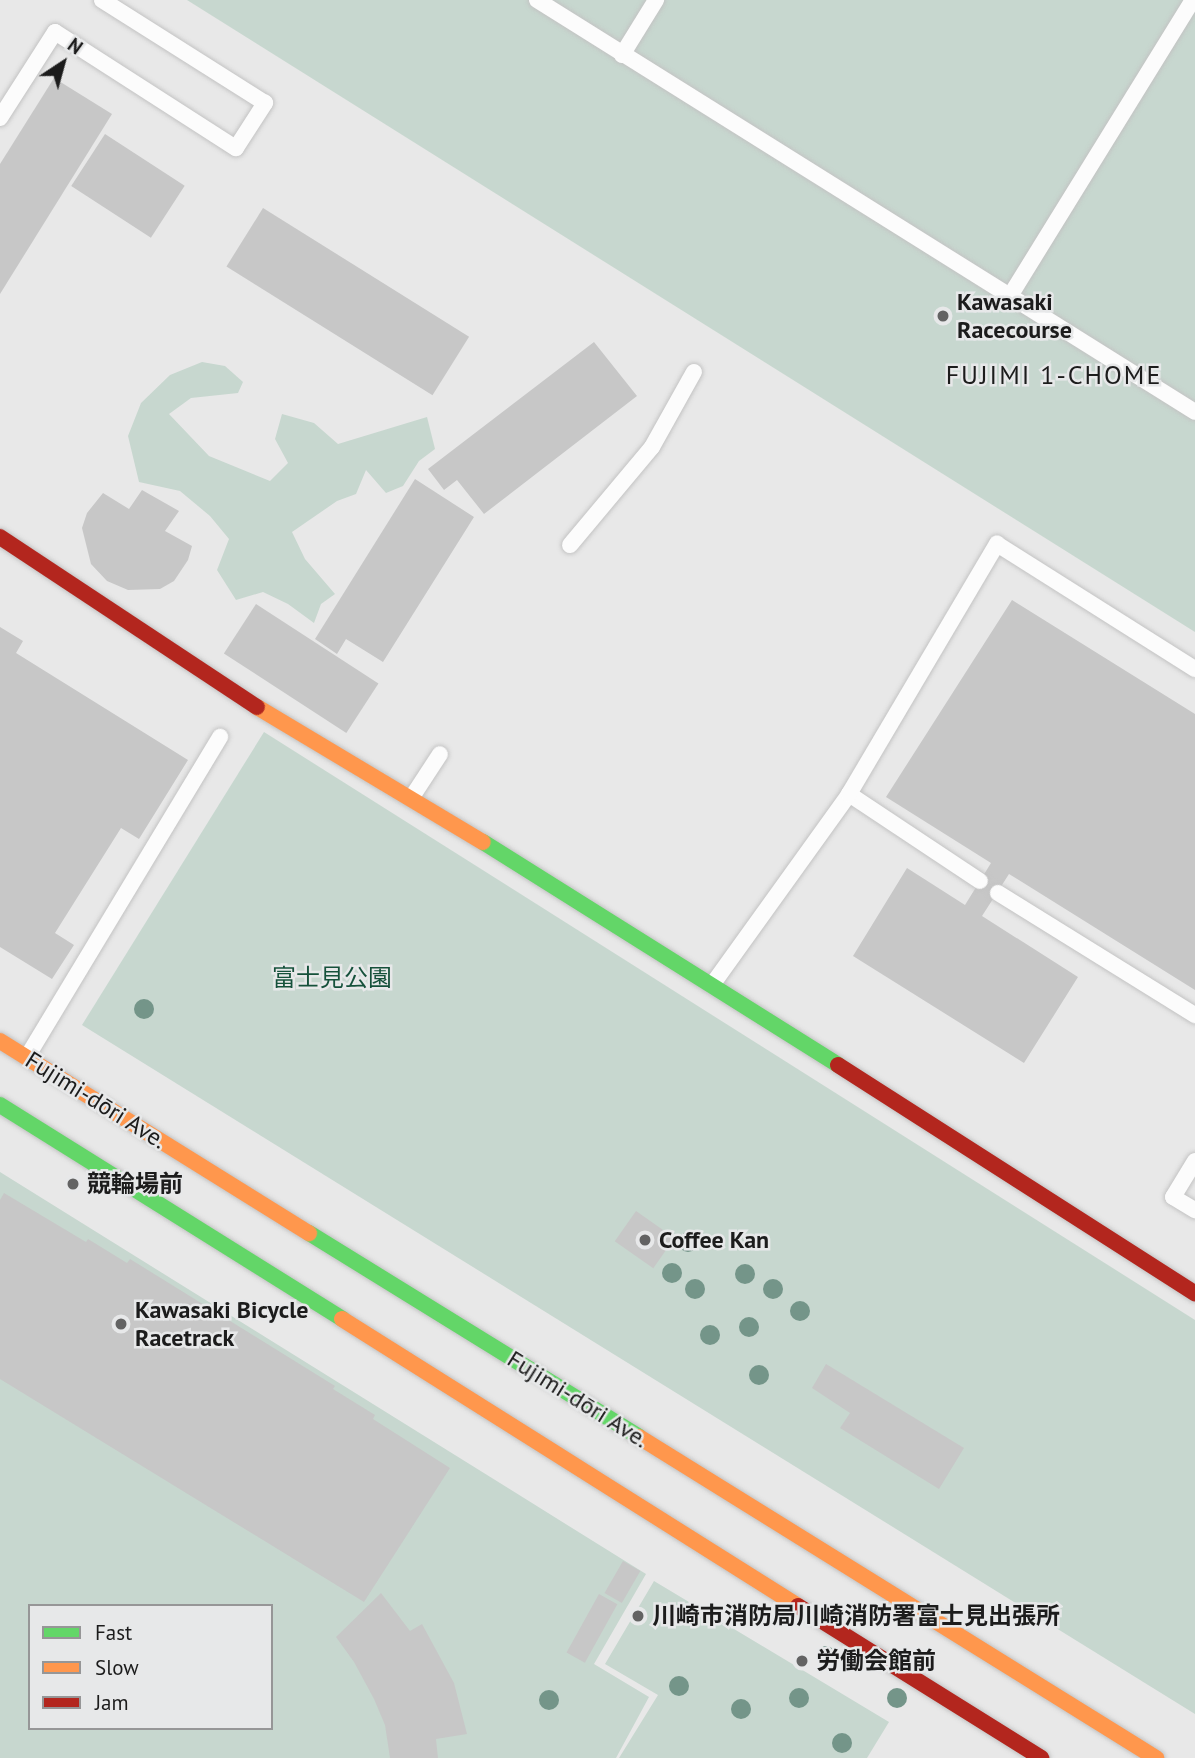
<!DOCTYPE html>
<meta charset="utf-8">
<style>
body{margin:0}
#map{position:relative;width:1195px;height:1758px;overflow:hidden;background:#e8e8e8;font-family:"PT Sans","Noto Sans JP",sans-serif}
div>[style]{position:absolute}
.green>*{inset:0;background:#c7d7cf}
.building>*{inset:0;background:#c7c7c7;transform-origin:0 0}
.roads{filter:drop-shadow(0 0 2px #c3c3c3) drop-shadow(0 0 2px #c3c3c3)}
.lane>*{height:16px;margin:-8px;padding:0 8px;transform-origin:8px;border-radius:8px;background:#fcfcfc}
.fast>*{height:16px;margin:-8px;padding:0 8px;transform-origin:8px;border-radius:8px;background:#63d668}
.slow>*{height:16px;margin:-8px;padding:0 8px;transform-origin:8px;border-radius:8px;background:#ff974d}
.jam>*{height:16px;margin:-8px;padding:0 8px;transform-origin:8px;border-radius:8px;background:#b3261e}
.trees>*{width:20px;height:20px;margin:-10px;border-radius:50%;background:#749589}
.dots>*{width:19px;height:19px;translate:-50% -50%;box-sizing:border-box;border:4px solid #e7e8e9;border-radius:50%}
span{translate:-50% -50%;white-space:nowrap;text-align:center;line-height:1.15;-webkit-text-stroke:5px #e7e8e9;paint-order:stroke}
.poi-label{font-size:24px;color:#1c1c1c;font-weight:700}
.left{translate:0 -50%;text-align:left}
.park-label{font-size:24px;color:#16513b}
.street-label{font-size:24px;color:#1c1c1c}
.neighbourhood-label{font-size:26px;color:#1c1c1c;letter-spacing:2px}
.legend{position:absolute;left:28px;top:1604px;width:245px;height:126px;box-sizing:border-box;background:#e7e8e9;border:2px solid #969697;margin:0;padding:9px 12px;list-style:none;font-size:21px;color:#1c1c1c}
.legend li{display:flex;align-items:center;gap:14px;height:35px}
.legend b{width:35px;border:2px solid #969697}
.north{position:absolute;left:28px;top:28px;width:70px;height:70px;-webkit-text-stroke:5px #e7e8e9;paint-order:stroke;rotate:36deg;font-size:19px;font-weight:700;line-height:28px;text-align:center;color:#1c1c1c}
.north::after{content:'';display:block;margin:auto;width:24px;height:32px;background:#1c1c1c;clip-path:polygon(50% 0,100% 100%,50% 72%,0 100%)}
</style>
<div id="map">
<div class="green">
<i style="clip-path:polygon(187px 0,1195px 0,1195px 632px)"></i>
<i style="clip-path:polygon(202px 362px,225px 366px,243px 382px,238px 393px,191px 398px,169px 414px,209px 456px,270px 481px,288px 463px,275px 439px,282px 414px,314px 423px,338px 444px,427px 417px,435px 449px,419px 461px,403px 486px,386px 493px,366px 470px,356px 494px,337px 501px,292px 532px,305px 559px,335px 594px,321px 604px,314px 623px,288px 604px,263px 592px,236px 600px,217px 570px,229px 539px,210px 516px,180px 491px,139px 482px,128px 436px,141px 403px,170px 375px)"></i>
<i style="clip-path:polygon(264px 732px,1195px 1320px,1195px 1714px,82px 1025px)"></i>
<i style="clip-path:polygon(evenodd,0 1172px,646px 1574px,594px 1664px,649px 1697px,616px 1758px,0 1758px,0 1172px,30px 1606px,271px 1606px,271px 1728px,30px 1728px,30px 1606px)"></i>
<i style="clip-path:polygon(654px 1581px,889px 1722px,867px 1758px,619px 1758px,658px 1695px,605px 1664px)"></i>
</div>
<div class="building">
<i style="clip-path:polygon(54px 78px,112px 114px,0 294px,0 164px)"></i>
<i style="left:105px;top:134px;width:95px;height:62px;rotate:33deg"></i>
<i style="left:263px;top:208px;width:243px;height:69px;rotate:32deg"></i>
<i style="clip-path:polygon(594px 342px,637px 396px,484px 514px,457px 480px,444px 490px,428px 469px)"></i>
<i style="clip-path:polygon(415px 479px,474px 517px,383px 662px,346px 639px,337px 654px,315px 639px)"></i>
<i style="clip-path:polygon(142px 490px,179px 511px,165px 531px,192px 546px,188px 560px,174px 581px,160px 589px,128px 590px,107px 581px,91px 564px,82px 528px,87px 513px,103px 493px,129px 509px)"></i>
<i style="clip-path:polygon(1012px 600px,1195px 714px,1195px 990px,1009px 874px,982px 916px,1078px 977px,1024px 1063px,853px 956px,907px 868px,965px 905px,991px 863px,886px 797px)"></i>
<i style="left:256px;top:604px;width:146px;height:59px;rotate:33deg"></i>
<i style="clip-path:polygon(0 627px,23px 641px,16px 653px,188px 760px,139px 839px,121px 828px,55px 933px,74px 945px,52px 979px,0 947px)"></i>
<i style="clip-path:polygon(4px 1193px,86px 1242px,88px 1239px,127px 1263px,130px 1259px,335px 1386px,333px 1389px,375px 1415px,373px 1419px,450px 1468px,364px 1602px,0 1379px,0 1200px)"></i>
<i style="left:636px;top:1211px;width:47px;height:37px;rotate:35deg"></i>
<i style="clip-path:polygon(826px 1364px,964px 1448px,939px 1489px,840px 1428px,850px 1413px,812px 1388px)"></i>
<i style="left:623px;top:1561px;width:20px;height:37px;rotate:30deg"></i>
<i style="clip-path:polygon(381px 1593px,410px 1631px,422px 1624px,454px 1683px,467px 1734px,436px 1739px,438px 1758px,390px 1758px,385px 1725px,374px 1699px,354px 1662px,336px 1637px)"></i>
<i style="left:599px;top:1594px;width:21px;height:67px;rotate:29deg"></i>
</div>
<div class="roads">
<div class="lane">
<i style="left:537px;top:0;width:776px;rotate:32.05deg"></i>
<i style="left:622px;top:55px;width:65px;rotate:-58.3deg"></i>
<i style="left:0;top:118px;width:102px;rotate:-57.4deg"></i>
<i style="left:55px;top:32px;width:215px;rotate:32.7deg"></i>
<i style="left:236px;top:148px;width:54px;rotate:-57.2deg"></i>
<i style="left:265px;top:103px;width:193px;rotate:-147.7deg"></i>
<i style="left:1010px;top:296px;width:348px;rotate:-58.3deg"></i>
<i style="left:570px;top:545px;width:128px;rotate:-50.1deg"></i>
<i style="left:652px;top:447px;width:86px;rotate:-60.8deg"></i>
<i style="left:849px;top:794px;width:157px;rotate:33.6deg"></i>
<i style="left:412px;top:797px;width:51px;rotate:-56.9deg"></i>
<i style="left:998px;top:893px;width:232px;rotate:31.8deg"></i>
<i style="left:712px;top:985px;width:235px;rotate:-54.3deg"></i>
<i style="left:849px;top:794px;width:291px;rotate:-59.4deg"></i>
<i style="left:997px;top:544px;width:234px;rotate:32.3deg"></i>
<i style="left:27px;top:1057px;width:374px;rotate:-58.9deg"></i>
<i style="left:1195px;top:1161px;width:42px;rotate:121.4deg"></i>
<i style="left:1173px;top:1197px;width:26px;rotate:31deg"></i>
</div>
<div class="fast">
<i style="left:483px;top:842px;width:419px;rotate:32.1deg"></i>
<i style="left:0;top:1105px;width:403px;rotate:32deg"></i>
<i style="left:309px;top:1233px;width:388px;rotate:31.7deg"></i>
</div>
<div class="slow">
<i style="left:257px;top:707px;width:263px;rotate:30.9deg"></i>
<i style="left:0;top:1041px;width:364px;rotate:31.9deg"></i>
<i style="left:342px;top:1319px;width:539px;rotate:32.19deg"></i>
<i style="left:639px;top:1437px;width:609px;rotate:31.84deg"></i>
</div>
<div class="jam">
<i style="left:0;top:537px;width:308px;rotate:33.5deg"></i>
<i style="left:838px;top:1065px;width:424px;rotate:32.6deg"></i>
<i style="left:798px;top:1606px;width:287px;rotate:32deg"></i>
</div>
</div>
<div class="trees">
<i style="left:144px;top:1009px"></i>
<i style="left:688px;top:1242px"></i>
<i style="left:672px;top:1273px"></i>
<i style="left:745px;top:1274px"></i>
<i style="left:695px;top:1289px"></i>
<i style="left:773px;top:1289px"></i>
<i style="left:800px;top:1311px"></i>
<i style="left:749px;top:1327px"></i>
<i style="left:710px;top:1335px"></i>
<i style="left:759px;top:1375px"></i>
<i style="left:826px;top:1656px"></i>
<i style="left:679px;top:1686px"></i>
<i style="left:799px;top:1698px"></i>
<i style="left:897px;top:1698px"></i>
<i style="left:549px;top:1700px"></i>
<i style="left:741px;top:1709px"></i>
<i style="left:842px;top:1743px"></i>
</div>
<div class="dots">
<i style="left:943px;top:316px;background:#636363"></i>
<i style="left:73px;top:1184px;background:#636363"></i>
<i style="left:645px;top:1240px;background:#636363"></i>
<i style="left:121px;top:1324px;background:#636363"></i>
<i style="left:638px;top:1616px;background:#636363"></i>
<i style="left:802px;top:1661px;background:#636363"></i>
</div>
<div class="poi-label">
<span class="left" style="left:957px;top:316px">Kawasaki<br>Racecourse</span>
<span class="left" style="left:87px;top:1184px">競輪場前</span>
<span class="left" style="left:659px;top:1240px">Coffee Kan</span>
<span class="left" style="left:135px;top:1324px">Kawasaki Bicycle<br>Racetrack</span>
<span class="left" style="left:652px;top:1616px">川崎市消防局川崎消防署富士見出張所</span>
<span class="left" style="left:816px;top:1661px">労働会館前</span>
</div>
<div class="park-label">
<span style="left:332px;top:978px">富士見公園</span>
</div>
<div class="street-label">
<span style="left:96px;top:1100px;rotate:32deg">Fujimi-dōri Ave.</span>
<span style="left:578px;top:1399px;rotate:32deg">Fujimi-dōri Ave.</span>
</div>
<div class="neighbourhood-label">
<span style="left:1054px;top:375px">FUJIMI 1-CHOME</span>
</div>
<ul class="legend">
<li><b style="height:9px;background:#63d668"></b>Fast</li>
<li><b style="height:9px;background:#ff974d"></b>Slow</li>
<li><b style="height:9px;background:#b3261e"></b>Jam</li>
</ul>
<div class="north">N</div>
</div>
